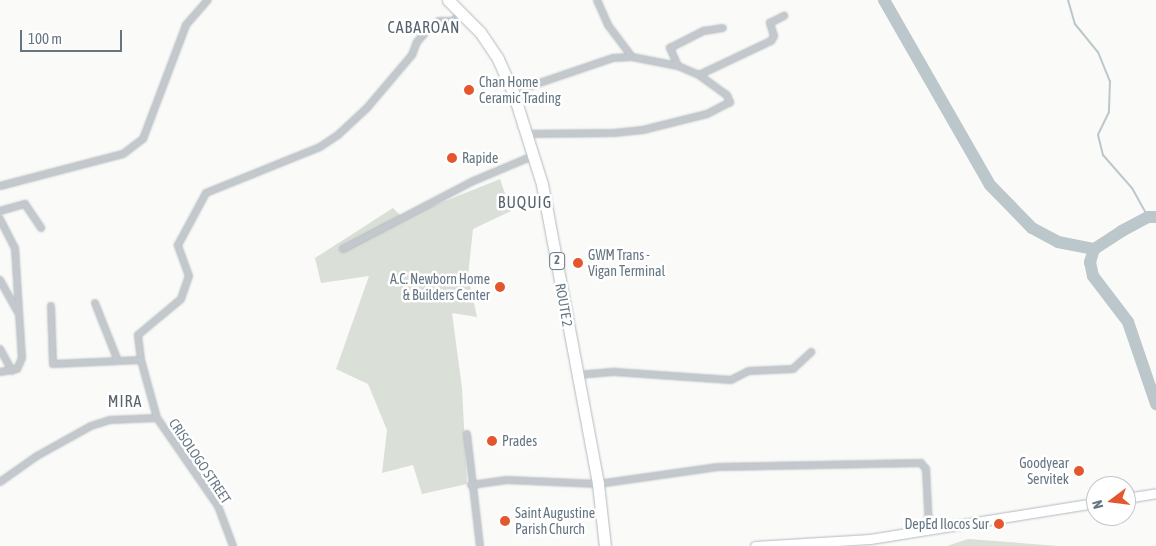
<!DOCTYPE html>
<html>
<head>
<meta charset="utf-8">
<style>
  body { margin:0 }
  #map { position:relative; width:1156px; height:546px; overflow:hidden; background:#fafaf8; font-family:"Asap Condensed",sans-serif }
  div>[style] { position:absolute }
  [style*='--x'] { left:calc(var(--x)*1px); top:calc(var(--y)*1px); width:calc(var(--w)*1px); rotate:calc(var(--a)*1deg) }
  .green>* { inset:0; background:#dadfd7 }
  .stream>* { height:2px; margin:-1px; padding:0 1px; transform-origin:1px; border-radius:1px; background:#bbc7cb }
  .river>* { height:12px; margin:-6px; padding:0 6px; transform-origin:6px; border-radius:6px; background:#bbc7cb }
  .roads { filter:drop-shadow(0 0 1px #b3babf) drop-shadow(0 0 1px #b3babf) }
  .street>* { height:6px; margin:-3px; padding:0 3px; transform-origin:3px; border-radius:3px; background:#c3c8cc }
  .secondary>* { height:9px; margin:-4.5px; padding:0 4.5px; transform-origin:4.5px; border-radius:4.5px; background:#fff }
  .highway>* { height:11px; margin:-5.5px; padding:0 5.5px; transform-origin:5.5px; border-radius:5.5px; background:#fff }
  .dots>* { width:14px; height:14px; translate:-50% -50%; box-sizing:border-box; border:2px solid #fff; border-radius:50% }
  span { translate:-50% -50%; white-space:nowrap; text-align:center; line-height:1.15; -webkit-text-stroke:5px #fff; paint-order:stroke }
  .shield-label span { padding:1px 4px; background:#fff; border:1px solid; border-radius:4px; -webkit-text-stroke-width:0 }
  .shield-label { font-size:12px; color:#657683; font-weight:700 }
  .poi-label { font-size:14px; color:#657683 }
  .left { translate:0 -50%; text-align:left }
  .right { translate:-100% -50%; text-align:right }
  .street-label { font-size:14px; color:#657683 }
  .quarter-label { font-size:16px; color:#57646e; letter-spacing:1px }
  .north { position:absolute; left:1086px; top:476px; width:50px; height:50px; box-sizing:border-box; background:#fff; border:1px solid #c1c8cd; border-radius:50%; rotate:255deg; font-size:14px; font-weight:700; line-height:20px; text-align:center; color:#657683 }
  .north::after { content:''; display:block; margin:auto; width:18px; height:22px; background:#e4572e; clip-path:polygon(50% 0,100% 100%,50% 72%,0 100%) }
  .scale { position:absolute; left:20px; top:30px; width:102px; height:22px; box-sizing:border-box; border:2px solid #657683; border-top:0; padding-left:6px; font-size:15px; line-height:18px; white-space:nowrap; color:#657683; -webkit-text-stroke:4px #fff; paint-order:stroke }
</style>
</head>
<body>
<div id="map">
  <div class="green">
    <div style="clip-path:polygon(500px 179px,511px 211px,473px 229px,468px 276px,477px 317px,452px 313px,462px 388px,467px 484px,422px 494px,413px 465px,382px 473px,387px 430px,368px 384px,336px 369px,369px 276px,321px 283px,315px 258px,393px 208px,403px 218px)"></div>
    <div style="clip-path:polygon(968px 539px,1059px 546px,947px 546px)"></div>
  </div>
  <div class="stream">
    <div style="--x:1068;--y:0;--w:25;--a:74"></div>
    <div style="--x:1075;--y:24;--w:36;--a:51"></div>
    <div style="--x:1098;--y:52;--w:31;--a:68"></div>
    <div style="--x:1110;--y:81;--w:31;--a:92"></div>
    <div style="--x:1109;--y:112;--w:25;--a:116"></div>
    <div style="--x:1098;--y:135;--w:21;--a:76"></div>
    <div style="--x:1103;--y:155;--w:44;--a:48.7"></div>
    <div style="--x:1132;--y:188;--w:33;--a:61"></div>
  </div>
  <div class="river">
    <div style="--x:884;--y:0;--w:213;--a:60.2"></div>
    <div style="--x:990;--y:185;--w:60;--a:45.7"></div>
    <div style="--x:1032;--y:228;--w:30;--a:28"></div>
    <div style="--x:1058;--y:242;--w:37;--a:11"></div>
    <div style="--x:1156;--y:217;--w:8;--a:180"></div>
    <div style="--x:1148;--y:217;--w:30;--a:152"></div>
    <div style="--x:1122;--y:231;--w:33;--a:147"></div>
    <div style="--x:1094;--y:249;--w:14;--a:107"></div>
    <div style="--x:1090;--y:262;--w:14;--a:78"></div>
    <div style="--x:1093;--y:276;--w:58;--a:52.7"></div>
    <div style="--x:1128;--y:322;--w:87;--a:71.1"></div>
  </div>
  <div class="roads">
    <div class="street">
      <div style="--x:597;--y:0;--w:27;--a:66"></div>
      <div style="--x:608;--y:25;--w:40;--a:53"></div>
      <div style="--x:678;--y:66;--w:20;--a:-114"></div>
      <div style="--x:670;--y:48;--w:38;--a:-27"></div>
      <div style="--x:704;--y:31;--w:19;--a:-9"></div>
      <div style="--x:699;--y:75;--w:80;--a:-25.3"></div>
      <div style="--x:771;--y:41;--w:6;--a:-59"></div>
      <div style="--x:774;--y:36;--w:14;--a:-107"></div>
      <div style="--x:770;--y:23;--w:16;--a:-27"></div>
      <div style="--x:513;--y:92;--w:106;--a:-18.8"></div>
      <div style="--x:613;--y:58;--w:19;--a:-3"></div>
      <div style="--x:632;--y:57;--w:47;--a:11.1"></div>
      <div style="--x:678;--y:66;--w:23;--a:23"></div>
      <div style="--x:699;--y:75;--w:34;--a:36"></div>
      <div style="--x:727;--y:95;--w:8;--a:67"></div>
      <div style="--x:730;--y:102;--w:26;--a:152"></div>
      <div style="--x:707;--y:114;--w:66;--a:166"></div>
      <div style="--x:643;--y:130;--w:29;--a:174"></div>
      <div style="--x:614;--y:133;--w:88;--a:179.3"></div>
      <div style="--x:0;--y:186;--w:127;--a:-14.6"></div>
      <div style="--x:123;--y:154;--w:25;--a:-37"></div>
      <div style="--x:143;--y:139;--w:122;--a:-69.3"></div>
      <div style="--x:186;--y:25;--w:33;--a:-49"></div>
      <div style="--x:0;--y:211;--w:26;--a:-16"></div>
      <div style="--x:25;--y:204;--w:29;--a:56"></div>
      <div style="--x:0;--y:219;--w:33;--a:63"></div>
      <div style="--x:15;--y:248;--w:110;--a:86.4"></div>
      <div style="--x:22;--y:358;--w:12;--a:114"></div>
      <div style="--x:17;--y:369;--w:17;--a:170"></div>
      <div style="--x:343;--y:249;--w:144;--a:-27.6"></div>
      <div style="--x:471;--y:182;--w:67;--a:-22.8"></div>
      <div style="--x:0;--y:280;--w:37;--a:61"></div>
      <div style="--x:95;--y:303;--w:62;--a:68.4"></div>
      <div style="--x:51;--y:306;--w:58;--a:88"></div>
      <div style="--x:53;--y:364;--w:88;--a:-2.6"></div>
      <div style="--x:0;--y:349;--w:25;--a:61"></div>
      <div style="--x:577;--y:375;--w:38;--a:-5"></div>
      <div style="--x:615;--y:372;--w:116;--a:3.9"></div>
      <div style="--x:731;--y:380;--w:20;--a:-27"></div>
      <div style="--x:749;--y:371;--w:44;--a:-2.6"></div>
      <div style="--x:793;--y:369;--w:25;--a:-43"></div>
      <div style="--x:467;--y:434;--w:113;--a:83.4"></div>
      <div style="--x:0;--y:482;--w:45;--a:-35.1"></div>
      <div style="--x:37;--y:456;--w:62;--a:-29.1"></div>
      <div style="--x:91;--y:426;--w:20;--a:-18"></div>
      <div style="--x:110;--y:420;--w:47;--a:-2.4"></div>
      <div style="--x:471;--y:485;--w:36;--a:-8"></div>
      <div style="--x:507;--y:480;--w:91;--a:2.5"></div>
      <div style="--x:598;--y:484;--w:121;--a:-8.1"></div>
      <div style="--x:718;--y:467;--w:203;--a:-1.1"></div>
      <div style="--x:921;--y:463;--w:8;--a:50"></div>
      <div style="--x:926;--y:469;--w:59;--a:87.1"></div>
      <div style="--x:233;--y:546;--w:43;--a:-110.6"></div>
      <div style="--x:218;--y:506;--w:107;--a:-124.7"></div>
      <div style="--x:157;--y:418;--w:60;--a:-105.4"></div>
      <div style="--x:141;--y:360;--w:25;--a:-97"></div>
      <div style="--x:138;--y:335;--w:56;--a:-39.9"></div>
      <div style="--x:181;--y:299;--w:24;--a:-71"></div>
      <div style="--x:189;--y:276;--w:33;--a:-110"></div>
      <div style="--x:178;--y:245;--w:59;--a:-61.7"></div>
      <div style="--x:206;--y:193;--w:123;--a:-22"></div>
      <div style="--x:320;--y:147;--w:22;--a:-34"></div>
      <div style="--x:338;--y:135;--w:40;--a:-43"></div>
      <div style="--x:367;--y:108;--w:70;--a:-49.7"></div>
      <div style="--x:412;--y:55;--w:14;--a:-69"></div>
      <div style="--x:417;--y:42;--w:18;--a:-49"></div>
      <div style="--x:429;--y:28;--w:12;--a:-35"></div>
      <div style="--x:439;--y:21;--w:14;--a:0"></div>
      <div style="--x:453;--y:21;--w:11;--a:-45"></div>
    </div>
    <div class="secondary">
      <div style="--x:1126;--y:498;--w:30;--a:-9"></div>
      <div style="--x:755;--y:546;--w:115;--a:-3.5"></div>
      <div style="--x:870;--y:539;--w:229;--a:-9.1"></div>
    </div>
    <div class="highway">
      <div style="--x:448;--y:0;--w:45;--a:45"></div>
      <div style="--x:480;--y:32;--w:32;--a:56"></div>
      <div style="--x:498;--y:59;--w:36;--a:66"></div>
      <div style="--x:513;--y:92;--w:96;--a:72.5"></div>
      <div style="--x:542;--y:184;--w:305;--a:79.4"></div>
      <div style="--x:598;--y:484;--w:62;--a:83.6"></div>
    </div>
  </div>
  <div class="dots">
    <div style="left:469px;top:90px;background:#e4572e"></div>
    <div style="left:452px;top:158px;background:#e4572e"></div>
    <div style="left:578px;top:263px;background:#e4572e"></div>
    <div style="left:500px;top:287px;background:#e4572e"></div>
    <div style="left:492px;top:441px;background:#e4572e"></div>
    <div style="left:1079px;top:471px;background:#e4572e"></div>
    <div style="left:505px;top:521px;background:#e4572e"></div>
    <div style="left:999px;top:524px;background:#e4572e"></div>
  </div>
  <div class="shield-label">
    <span style="left:557px;top:261px">2</span>
  </div>
  <div class="poi-label">
    <span class="left" style="left:479px;top:90px">Chan Home<br>Ceramic Trading</span>
    <span class="left" style="left:462px;top:158px">Rapide</span>
    <span class="left" style="left:588px;top:263px">GWM Trans -<br>Vigan Terminal</span>
    <span class="right" style="left:490px;top:287px">A.C. Newborn Home<br>&amp; Builders Center</span>
    <span class="left" style="left:502px;top:441px">Prades</span>
    <span class="right" style="left:1069px;top:471px">Goodyear<br>Servitek</span>
    <span class="left" style="left:515px;top:521px">Saint Augustine<br>Parish Church</span>
    <span class="right" style="left:989px;top:524px">DepEd Ilocos Sur</span>
  </div>
  <div class="street-label">
    <span style="left:564px;top:305px;rotate:80deg">ROUTE 2</span>
    <span style="left:200px;top:461px;rotate:56deg">CRISOLOGO STREET</span>
  </div>
  <div class="quarter-label">
    <span style="left:424px;top:27px">CABAROAN</span>
    <span style="left:525px;top:202px">BUQUIG</span>
    <span style="left:125px;top:401px">MIRA</span>
  </div>
  <div class="north">N</div>
  <div class="scale">100 m</div>
</div>
</body>
</html>
